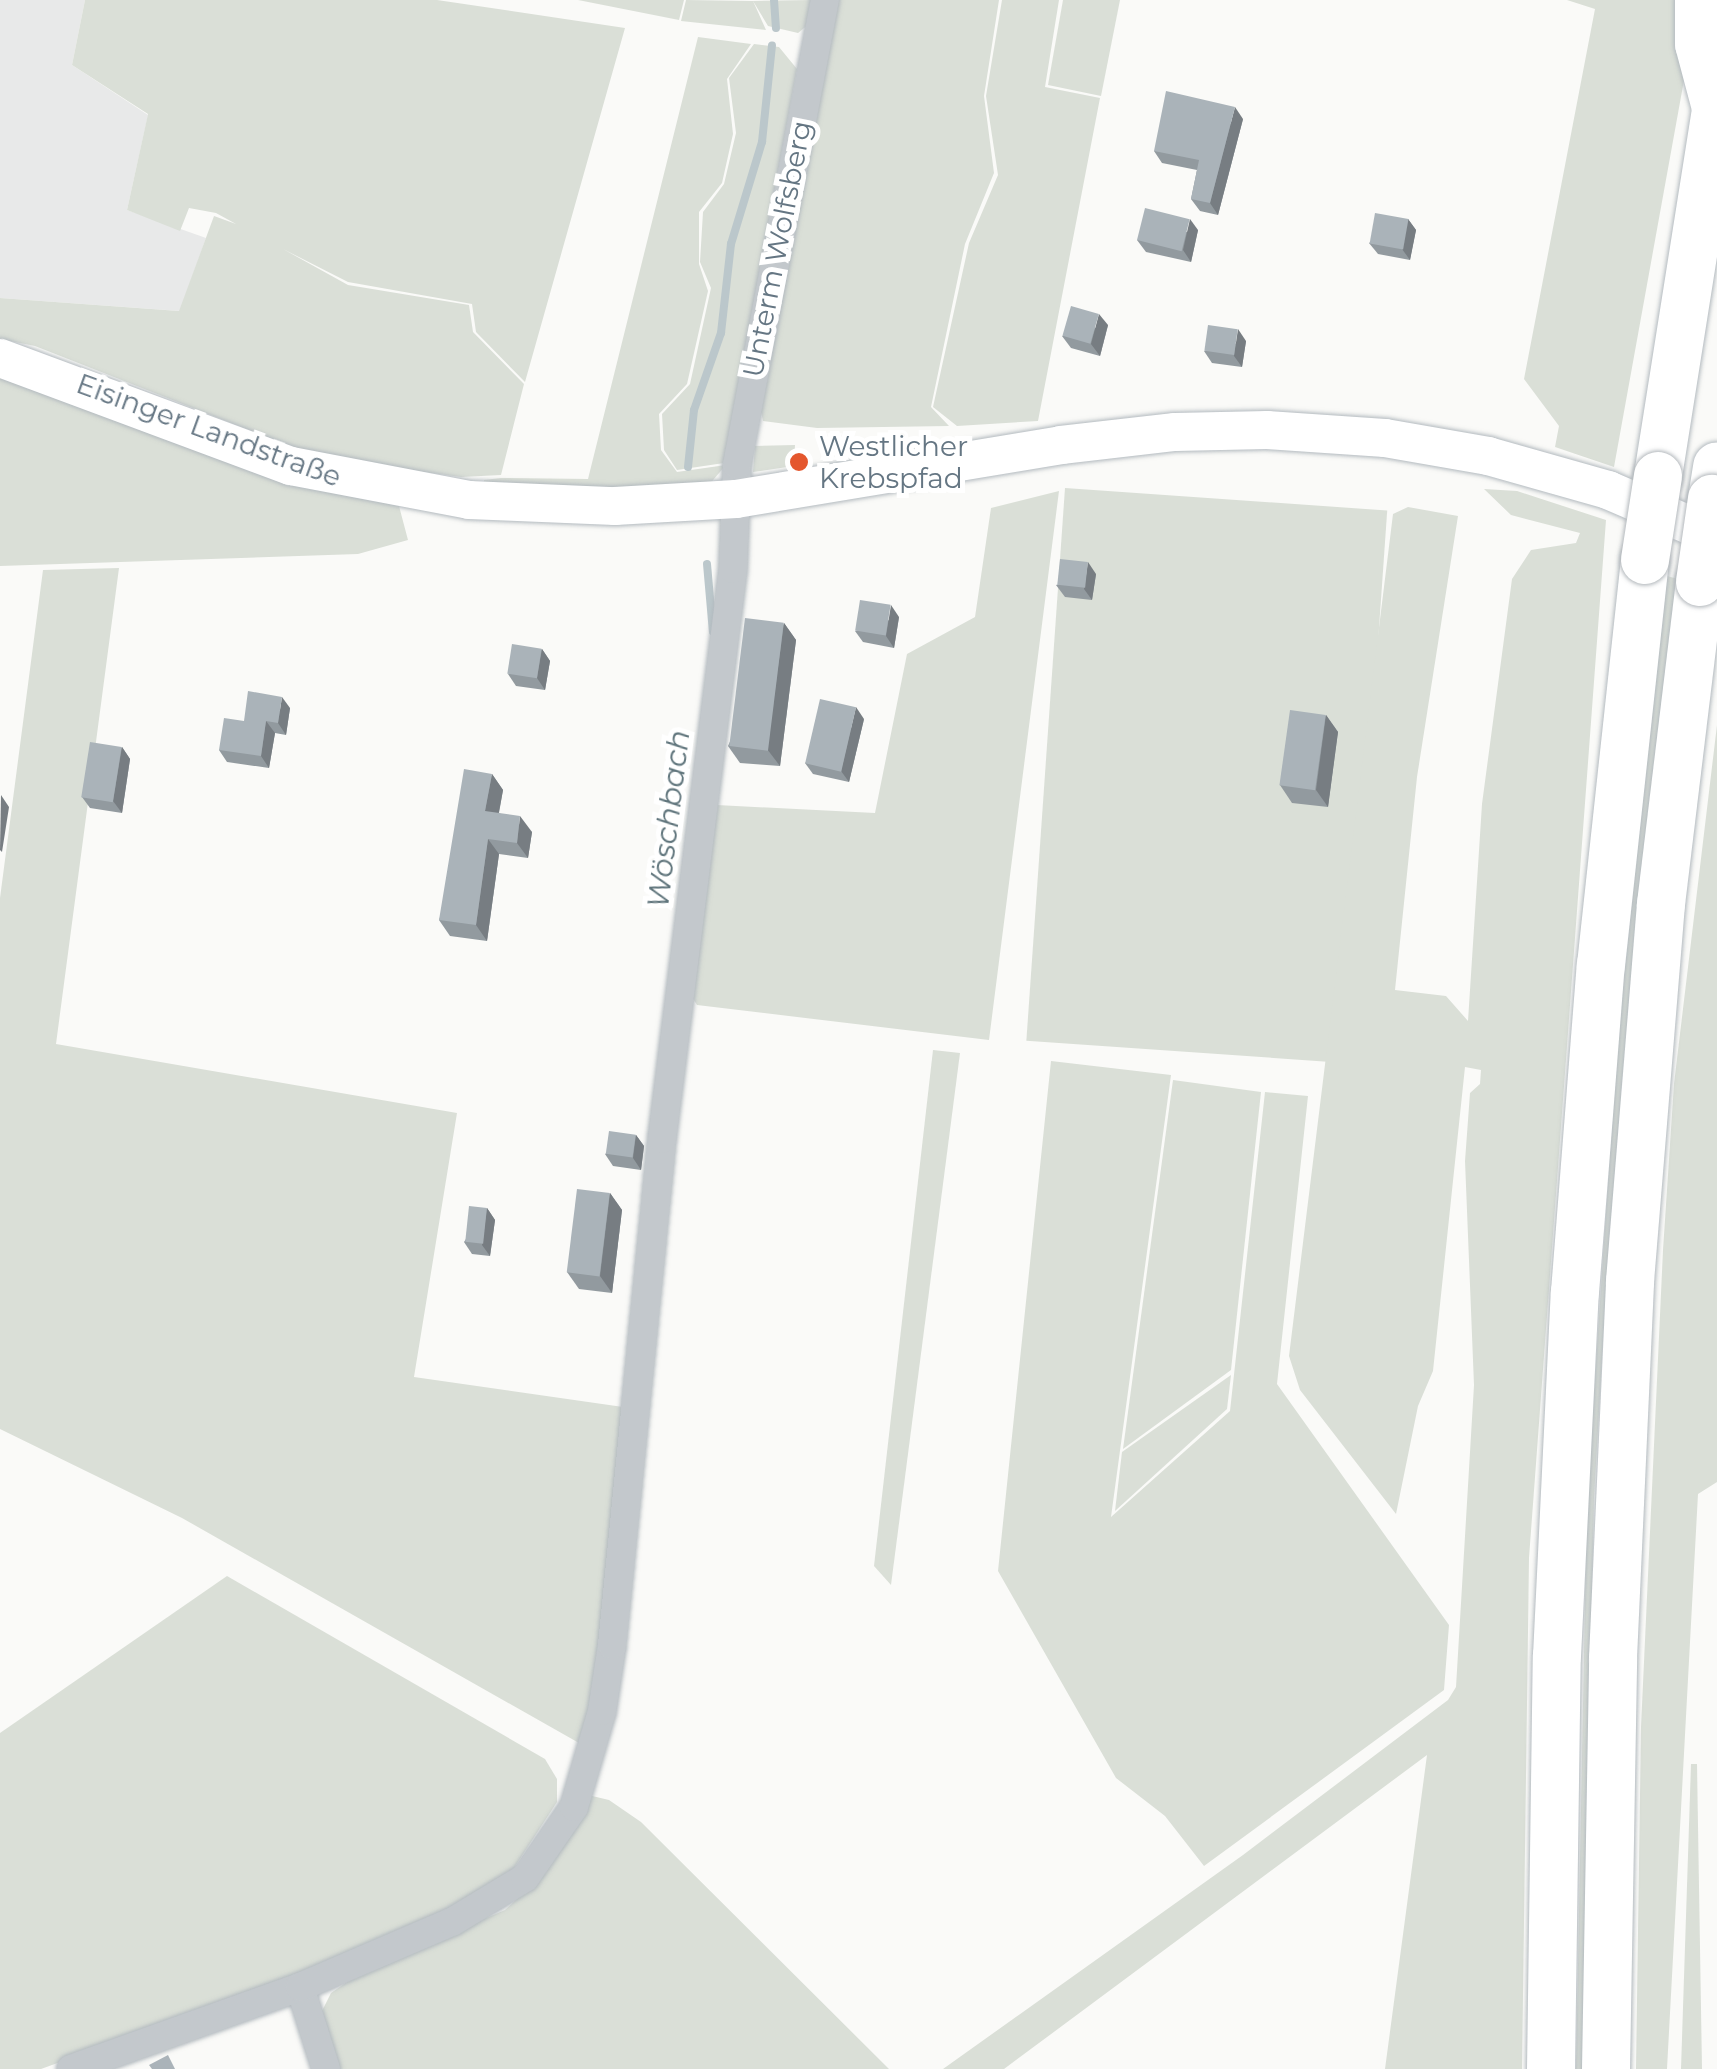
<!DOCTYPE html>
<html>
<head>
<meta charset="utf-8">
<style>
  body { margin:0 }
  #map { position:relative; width:1717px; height:2069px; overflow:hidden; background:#fafaf8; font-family:Montserrat,sans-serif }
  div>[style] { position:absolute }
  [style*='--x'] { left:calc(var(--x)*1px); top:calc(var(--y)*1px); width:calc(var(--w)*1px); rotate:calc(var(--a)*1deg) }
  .built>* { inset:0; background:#e8e9e9 }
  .green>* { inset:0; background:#dadfd7; transform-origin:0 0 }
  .stream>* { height:8px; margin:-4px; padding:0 4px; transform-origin:4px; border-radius:4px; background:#bbc7cb }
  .roads { filter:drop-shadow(0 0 2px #b3babf) drop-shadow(0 0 2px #b3babf) }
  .minor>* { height:28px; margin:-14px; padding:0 14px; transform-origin:14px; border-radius:14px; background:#c3c8cc }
  .secondary>* { height:38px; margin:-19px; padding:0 19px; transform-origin:19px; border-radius:19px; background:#fff }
  .motorway>* { height:48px; margin:-24px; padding:0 24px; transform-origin:24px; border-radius:24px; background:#fff }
  .bridges { filter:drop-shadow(0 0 2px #b4b9bd) drop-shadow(0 0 2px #b4b9bd) }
  .motorway-bridge>* { height:48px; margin:-24px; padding:0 24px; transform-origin:24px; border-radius:24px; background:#fff }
  .wall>* { inset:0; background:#929a9f }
  .shaded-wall>* { inset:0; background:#777d82 }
  .building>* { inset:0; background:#aab3b9; transform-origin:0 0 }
  .dots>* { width:28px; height:28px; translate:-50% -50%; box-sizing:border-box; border:5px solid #fff; border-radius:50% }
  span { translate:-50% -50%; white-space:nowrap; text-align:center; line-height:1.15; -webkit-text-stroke:10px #fff; paint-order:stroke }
  .street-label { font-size:28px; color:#657683 }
  .poi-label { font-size:28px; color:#657683 }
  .left { translate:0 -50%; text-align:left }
  .water-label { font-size:30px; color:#60757c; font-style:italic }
</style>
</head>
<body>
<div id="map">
  <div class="built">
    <div style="clip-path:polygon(0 0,85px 0,72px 65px,148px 115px,127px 210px,206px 238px,180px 311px,0 298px)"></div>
  </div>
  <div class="green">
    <div style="clip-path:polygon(85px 0,437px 0,625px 28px,525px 382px,476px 332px,472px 304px,348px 282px,283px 249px,348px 285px,469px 305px,473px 332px,524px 384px,501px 475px,461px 477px,320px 458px,35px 346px,0 339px,0 298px,179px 311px,214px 216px,236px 224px,216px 213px,189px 208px,180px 231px,127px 210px,148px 114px,72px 65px)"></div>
    <div style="clip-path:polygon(578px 0,684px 0,679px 20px)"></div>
    <div style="clip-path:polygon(686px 0,752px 1px,813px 0,809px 24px,798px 33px,768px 26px,753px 1px,766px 30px,681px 21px)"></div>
    <div style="clip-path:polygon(837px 0,999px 0,984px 96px,994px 173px,965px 244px,931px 407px,949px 426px,817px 428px,763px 421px,759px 402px)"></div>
    <div style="clip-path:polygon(1002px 0,1059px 0,1045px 87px,1100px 98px,1038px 421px,957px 426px,933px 407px,969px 243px,998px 175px,986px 96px)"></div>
    <div style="clip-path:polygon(1063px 0,1120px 0,1101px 96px,1048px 85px)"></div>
    <div style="clip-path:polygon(1567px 0,1690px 0,1692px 36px,1614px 467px,1555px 447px,1559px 426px,1524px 379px,1595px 9px)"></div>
    <div style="clip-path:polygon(698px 37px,751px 44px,727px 79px,733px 134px,722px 183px,699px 212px,699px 264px,708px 291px,687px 384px,659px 414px,661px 450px,677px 472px,726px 465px,707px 487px,483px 492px,484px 480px,501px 478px,588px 479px)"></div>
    <div style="clip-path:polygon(754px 44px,779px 47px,797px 69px,724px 463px,677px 470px,664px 450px,662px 414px,690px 384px,711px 288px,700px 262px,703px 212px,724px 184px,736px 133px,729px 78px)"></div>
    <div style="clip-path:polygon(0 370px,340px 493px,399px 506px,408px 540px,358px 554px,0 566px)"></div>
    <div style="clip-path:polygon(795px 445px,794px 466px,753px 472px,755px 446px)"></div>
    <div style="left:1065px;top:488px;width:323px;height:554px;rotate:4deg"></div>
    <div style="clip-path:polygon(1484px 489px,1517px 491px,1606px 520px,1529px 1558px,1522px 2069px,1385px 2069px,1427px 1755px,1004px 2069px,943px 2069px,1243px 1855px,1448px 1700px,1456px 1687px,1474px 1385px,1465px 1161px,1470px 1093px,1480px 1084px,1481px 1070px,1465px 1067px,1433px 1371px,1418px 1406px,1396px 1514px,1300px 1390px,1289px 1356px,1393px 514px,1408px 507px,1458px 516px,1417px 777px,1395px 990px,1446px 996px,1468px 1021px,1482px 804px,1512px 579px,1531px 550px,1576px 543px,1580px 533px,1511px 515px)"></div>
    <div style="clip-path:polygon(1059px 491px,989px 1040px,697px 1005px,692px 997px,717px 805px,875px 813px,907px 654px,975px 617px,991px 508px)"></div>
    <div style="clip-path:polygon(119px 568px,56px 1044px,457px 1113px,414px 1377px,630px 1408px,594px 1707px,579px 1743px,182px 1518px,0 1429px,0 898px,43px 570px)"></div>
    <div style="clip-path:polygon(1667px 576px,1678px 579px,1626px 1034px,1607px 1273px,1594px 1497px,1583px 2069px,1576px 2069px,1587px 1497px,1618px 1033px)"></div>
    <div style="clip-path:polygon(1717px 725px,1717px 1482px,1698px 1494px,1667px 2069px,1636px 2069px,1641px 1727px,1663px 1250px,1674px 1084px)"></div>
    <div style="clip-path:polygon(933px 1050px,960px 1053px,891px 1585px,874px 1566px)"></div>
    <div style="clip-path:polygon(1051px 1061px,1171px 1075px,1111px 1517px,1230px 1411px,1265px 1092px,1308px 1096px,1277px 1384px,1449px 1625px,1444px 1690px,1204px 1866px,1165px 1816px,1116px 1778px,998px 1571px)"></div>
    <div style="clip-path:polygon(1173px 1080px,1261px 1092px,1231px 1370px,1123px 1449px)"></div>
    <div style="clip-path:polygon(1231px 1375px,1227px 1409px,1115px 1511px,1122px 1452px)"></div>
    <div style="clip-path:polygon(227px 1576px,545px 1759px,557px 1779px,557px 1802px,503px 1885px,380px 1946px,41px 2069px,0 2069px,0 1733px)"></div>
    <div style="clip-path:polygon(1691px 1764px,1697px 1764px,1702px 2069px,1681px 2069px)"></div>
    <div style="clip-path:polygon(588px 1795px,609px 1800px,641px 1822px,889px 2069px,336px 2069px,322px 2011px,331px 1993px,366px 1969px,505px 1910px,532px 1885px)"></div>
  </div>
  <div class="stream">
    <div style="--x:774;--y:0;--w:28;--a:86"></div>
    <div style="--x:688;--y:467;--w:57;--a:-84"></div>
    <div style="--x:694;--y:410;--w:82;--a:-70.7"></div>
    <div style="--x:721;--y:333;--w:90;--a:-83.6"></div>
    <div style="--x:731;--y:244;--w:107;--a:-73.1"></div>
    <div style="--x:762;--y:142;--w:97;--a:-84.1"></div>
    <div style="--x:707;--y:564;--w:68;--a:85"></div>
  </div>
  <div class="roads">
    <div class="minor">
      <div style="--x:300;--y:1987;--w:86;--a:72.4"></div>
      <div style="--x:71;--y:2069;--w:243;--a:-19.7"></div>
      <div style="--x:300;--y:1987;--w:165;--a:-23.2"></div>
      <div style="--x:452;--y:1922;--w:85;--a:-31.1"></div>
      <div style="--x:525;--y:1878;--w:86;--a:-55.4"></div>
      <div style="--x:574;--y:1807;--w:100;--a:-73.7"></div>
      <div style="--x:602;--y:1711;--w:67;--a:-81.4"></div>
      <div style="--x:612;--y:1645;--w:508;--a:-84.36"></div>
      <div style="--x:662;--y:1139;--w:574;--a:-82.9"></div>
      <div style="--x:733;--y:569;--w:104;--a:-87.8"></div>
      <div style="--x:737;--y:465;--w:473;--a:-79.3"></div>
    </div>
    <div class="secondary">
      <div style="--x:0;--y:358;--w:310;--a:20.4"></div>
      <div style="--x:291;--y:466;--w:181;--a:10.8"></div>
      <div style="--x:469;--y:500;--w:146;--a:2.4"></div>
      <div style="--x:615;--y:506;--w:121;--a:-3.3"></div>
      <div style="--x:736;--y:499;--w:329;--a:-9.4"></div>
      <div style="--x:1061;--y:445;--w:115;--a:-6.5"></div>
      <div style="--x:1175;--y:432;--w:92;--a:-1.2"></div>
      <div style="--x:1267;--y:430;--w:118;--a:3.9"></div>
      <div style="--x:1385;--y:438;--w:105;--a:9.9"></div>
      <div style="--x:1488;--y:456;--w:125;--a:15.8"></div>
      <div style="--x:1608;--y:490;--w:119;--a:23.3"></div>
    </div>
    <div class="motorway">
      <div style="--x:1699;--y:0;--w:44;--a:90"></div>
      <div style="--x:1699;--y:44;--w:66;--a:75.1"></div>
      <div style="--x:1658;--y:476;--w:379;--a:-81"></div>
      <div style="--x:1712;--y:499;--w:33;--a:-81"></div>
      <div style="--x:1551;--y:2069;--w:413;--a:-89.2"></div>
      <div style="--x:1557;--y:1656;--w:364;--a:-87.2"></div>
      <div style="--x:1575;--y:1292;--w:328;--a:-85.5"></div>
      <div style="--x:1601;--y:965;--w:407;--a:-83.8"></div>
      <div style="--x:1606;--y:2069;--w:411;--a:-89"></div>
      <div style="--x:1613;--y:1658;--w:377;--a:-87.4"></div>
      <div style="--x:1630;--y:1281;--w:378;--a:-85.3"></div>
      <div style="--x:1661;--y:904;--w:324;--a:-83.1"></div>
    </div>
  </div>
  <div class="bridges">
    <div class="motorway-bridge">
      <div style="--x:1645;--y:560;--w:85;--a:-81.2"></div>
      <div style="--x:1700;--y:582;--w:84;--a:-81.8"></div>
    </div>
  </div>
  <div class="wall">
    <div style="clip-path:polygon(1243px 119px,1218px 215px,1200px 211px,1191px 199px,1197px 170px,1162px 163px,1154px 151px)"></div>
    <div style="clip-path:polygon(1408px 219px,1416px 230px,1410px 260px,1378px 254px,1369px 243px)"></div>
    <div style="clip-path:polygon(1198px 230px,1191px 262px,1146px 252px,1137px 240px)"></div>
    <div style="clip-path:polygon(1108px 325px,1100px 356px,1071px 348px,1062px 336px)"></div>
    <div style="clip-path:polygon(1246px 341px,1242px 367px,1212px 363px,1204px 351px)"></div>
    <div style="clip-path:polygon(1096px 574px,1092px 600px,1065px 597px,1056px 585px)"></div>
    <div style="clip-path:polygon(899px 617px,894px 648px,863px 642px,855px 631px)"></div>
    <div style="clip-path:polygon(784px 623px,796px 640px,780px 766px,740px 763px,728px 746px)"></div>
    <div style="clip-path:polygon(542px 649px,550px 661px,545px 690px,516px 686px,508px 674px)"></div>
    <div style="clip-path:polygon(290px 708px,286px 735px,275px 733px,269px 768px,227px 762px,219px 750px,244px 721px)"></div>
    <div style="clip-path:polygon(1326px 715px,1338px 732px,1328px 807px,1292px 803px,1280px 785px)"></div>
    <div style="clip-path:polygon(864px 719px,849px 782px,813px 774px,805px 763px)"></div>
    <div style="clip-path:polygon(122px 747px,130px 759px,122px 813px,90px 808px,82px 797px)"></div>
    <div style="clip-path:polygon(492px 774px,503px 790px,499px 813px,532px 832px,528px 858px,499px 854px,487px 941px,450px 936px,439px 920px)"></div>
    <div style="clip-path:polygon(636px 1135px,644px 1146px,641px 1170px,613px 1166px,605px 1154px)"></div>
    <div style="clip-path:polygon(610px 1193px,622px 1210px,612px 1293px,579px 1289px,567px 1272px)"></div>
    <div style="clip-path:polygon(487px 1208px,495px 1220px,490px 1256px,472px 1254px,464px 1242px)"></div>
  </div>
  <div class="shaded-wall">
    <div style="clip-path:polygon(1235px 107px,1243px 119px,1218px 215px,1210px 203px)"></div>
    <div style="clip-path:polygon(1190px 219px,1198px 230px,1191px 262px,1183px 250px)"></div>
    <div style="clip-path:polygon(1408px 219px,1416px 230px,1410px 260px,1402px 249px)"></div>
    <div style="clip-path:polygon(1099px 314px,1108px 325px,1100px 356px,1091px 344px)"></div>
    <div style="clip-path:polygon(1238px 329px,1246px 341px,1242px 367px,1234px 356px)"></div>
    <div style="clip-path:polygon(1088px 562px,1096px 574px,1092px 600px,1084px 589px)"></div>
    <div style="clip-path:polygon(891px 605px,899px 617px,894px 648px,886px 636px)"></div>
    <div style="clip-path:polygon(784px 623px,796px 640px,780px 766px,767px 749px)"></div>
    <div style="clip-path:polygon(542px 649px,550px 661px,545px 690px,537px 678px)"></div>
    <div style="clip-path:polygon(282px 697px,290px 708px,286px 735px,278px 723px)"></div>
    <div style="clip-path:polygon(856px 707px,864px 719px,849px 782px,841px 771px)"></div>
    <div style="clip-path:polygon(1326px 715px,1338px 732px,1328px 807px,1316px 790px)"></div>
    <div style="clip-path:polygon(266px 721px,275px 733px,269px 768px,261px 756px)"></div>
    <div style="clip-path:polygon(122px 747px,130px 759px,122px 813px,113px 801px)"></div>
    <div style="clip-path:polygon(492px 774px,503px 790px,496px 827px,485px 811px)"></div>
    <div style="clip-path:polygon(1px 795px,9px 807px,2px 852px,0 850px)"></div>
    <div style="clip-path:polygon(520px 816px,532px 832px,528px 858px,517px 843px)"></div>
    <div style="clip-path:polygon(488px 839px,499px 854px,487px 941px,476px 925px)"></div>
    <div style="clip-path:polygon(636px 1135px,644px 1146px,641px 1170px,633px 1158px)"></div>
    <div style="clip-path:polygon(610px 1193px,622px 1210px,612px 1293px,600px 1276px)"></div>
    <div style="clip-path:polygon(487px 1208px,495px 1220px,490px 1256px,482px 1245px)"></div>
  </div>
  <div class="building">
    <div style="clip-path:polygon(1166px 91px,1235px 107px,1210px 203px,1191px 199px,1199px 160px,1154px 151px)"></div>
    <div style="left:1145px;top:208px;width:46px;height:33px;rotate:14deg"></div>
    <div style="left:1375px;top:213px;width:34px;height:31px;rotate:10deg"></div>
    <div style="left:1071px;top:306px;width:29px;height:31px;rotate:16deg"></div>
    <div style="left:1208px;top:325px;width:30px;height:26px;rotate:8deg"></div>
    <div style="left:1060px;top:559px;width:28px;height:26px;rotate:6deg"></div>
    <div style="left:860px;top:600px;width:31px;height:31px;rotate:9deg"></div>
    <div style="left:745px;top:618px;width:39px;height:129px;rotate:7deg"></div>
    <div style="left:512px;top:644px;width:30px;height:30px;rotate:9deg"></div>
    <div style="clip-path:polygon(248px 691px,282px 697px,278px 723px,266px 721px,261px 756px,219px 750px,224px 718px,244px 721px)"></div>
    <div style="left:820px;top:699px;width:37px;height:66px;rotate:13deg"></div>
    <div style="left:1290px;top:710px;width:36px;height:76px;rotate:8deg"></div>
    <div style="left:90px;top:742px;width:32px;height:56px;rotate:9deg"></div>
    <div style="clip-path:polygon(464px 769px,492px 774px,485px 811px,520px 816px,517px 843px,488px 839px,476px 925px,439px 920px)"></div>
    <div style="left:609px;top:1131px;width:27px;height:23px;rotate:8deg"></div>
    <div style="left:577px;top:1189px;width:33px;height:84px;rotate:7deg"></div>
    <div style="left:469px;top:1206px;width:18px;height:36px;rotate:6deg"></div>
    <div style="clip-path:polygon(168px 2055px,175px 2069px,152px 2069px,149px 2065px)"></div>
  </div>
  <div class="dots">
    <div style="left:799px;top:462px;background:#e4572e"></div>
  </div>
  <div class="street-label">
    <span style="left:777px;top:249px;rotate:-79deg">Unterm Wolfsberg</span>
    <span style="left:209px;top:430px;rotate:20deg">Eisinger Landstraße</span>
  </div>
  <div class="poi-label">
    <span class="left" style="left:819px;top:462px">Westlicher<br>Krebspfad</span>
  </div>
  <div class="water-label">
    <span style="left:669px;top:819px;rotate:-83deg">Wöschbach</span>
  </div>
</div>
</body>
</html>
